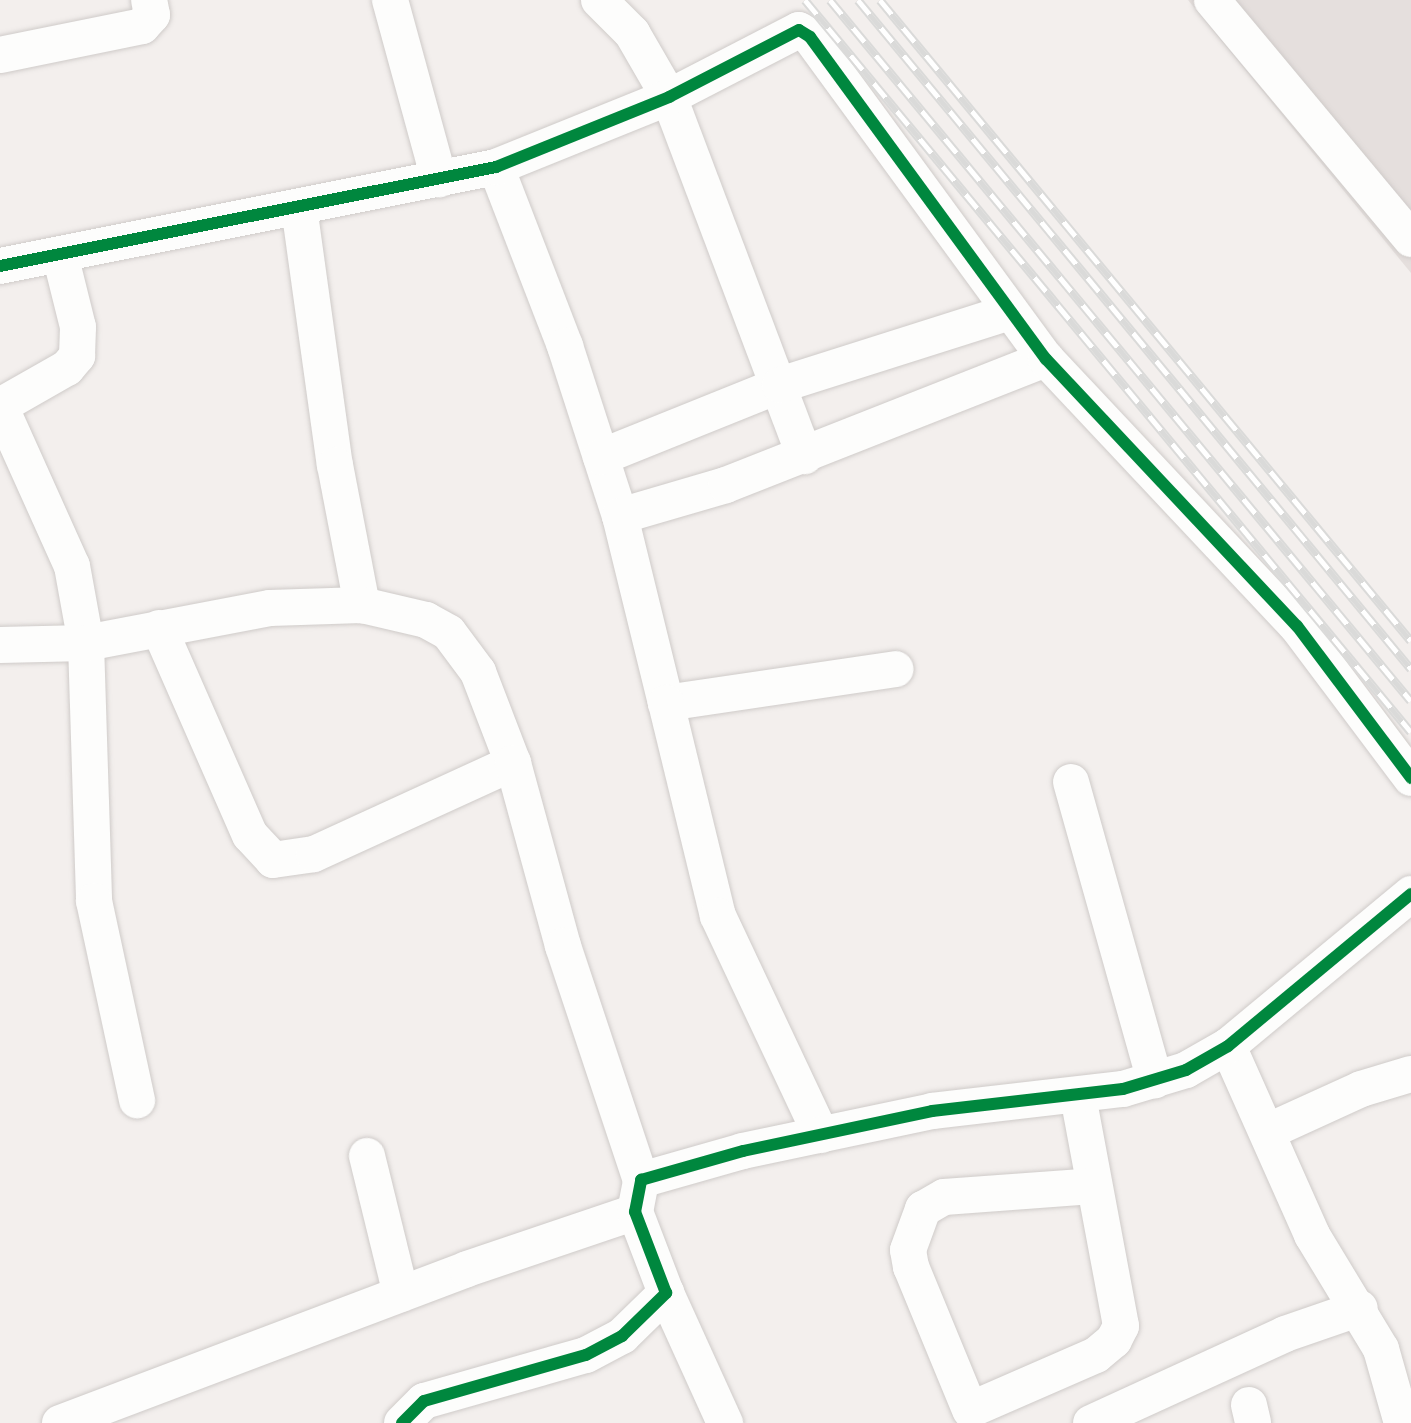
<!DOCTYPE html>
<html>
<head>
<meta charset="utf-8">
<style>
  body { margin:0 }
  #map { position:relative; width:1411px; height:1423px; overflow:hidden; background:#f3efed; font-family:"Space Grotesk",sans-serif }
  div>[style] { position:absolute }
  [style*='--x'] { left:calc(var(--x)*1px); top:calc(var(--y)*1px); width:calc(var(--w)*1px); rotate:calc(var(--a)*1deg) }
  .industrial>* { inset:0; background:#e5dfdd }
  .roads { filter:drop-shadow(0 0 2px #cfcbc9) drop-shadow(0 0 2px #cfcbc9) }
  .minor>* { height:36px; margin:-18px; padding:0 18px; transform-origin:18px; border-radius:18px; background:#fdfdfc }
  .rail>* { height:9px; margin-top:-4.5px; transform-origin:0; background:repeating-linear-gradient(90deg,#fff 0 18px,#dadad9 0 36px); box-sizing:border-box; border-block:2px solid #dadad9 }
  .cycleway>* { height:12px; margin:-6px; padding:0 6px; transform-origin:6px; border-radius:6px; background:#00873e }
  span { translate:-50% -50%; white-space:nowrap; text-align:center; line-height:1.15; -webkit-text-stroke:7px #fff; paint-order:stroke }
</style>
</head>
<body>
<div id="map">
  <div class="industrial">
    <div style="clip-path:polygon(1188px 0,1411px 0,1411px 273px)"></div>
  </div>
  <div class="roads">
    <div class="minor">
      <div style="--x:390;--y:0;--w:186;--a:74.7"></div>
      <div style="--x:599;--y:0;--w:47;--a:45"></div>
      <div style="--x:632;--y:33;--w:74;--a:60"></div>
      <div style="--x:669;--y:97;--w:384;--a:69.3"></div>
      <div style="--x:1212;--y:0;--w:311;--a:50.2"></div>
      <div style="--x:0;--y:55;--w:145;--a:-11.5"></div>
      <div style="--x:142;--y:26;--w:15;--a:-48"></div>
      <div style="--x:152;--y:15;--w:15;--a:-101"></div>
      <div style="--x:496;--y:167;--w:192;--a:68.9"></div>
      <div style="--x:565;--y:346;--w:179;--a:72.1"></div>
      <div style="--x:620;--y:516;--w:110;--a:-16.3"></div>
      <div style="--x:726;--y:485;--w:344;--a:-21.5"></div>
      <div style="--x:299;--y:207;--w:260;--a:82.1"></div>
      <div style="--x:335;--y:465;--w:143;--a:79.1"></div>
      <div style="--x:0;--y:266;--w:506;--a:-11.29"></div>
      <div style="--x:496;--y:167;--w:187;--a:-22"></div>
      <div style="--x:669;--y:97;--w:146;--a:-27.3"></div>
      <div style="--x:799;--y:30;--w:13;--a:32"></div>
      <div style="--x:810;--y:37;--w:399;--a:53.8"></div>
      <div style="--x:1046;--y:359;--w:366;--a:46.8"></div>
      <div style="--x:1297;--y:626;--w:190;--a:53.1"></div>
      <div style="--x:0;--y:406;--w:175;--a:65.8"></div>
      <div style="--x:72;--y:566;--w:78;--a:79.7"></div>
      <div style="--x:86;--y:643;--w:258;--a:88.2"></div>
      <div style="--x:94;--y:901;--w:204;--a:77.8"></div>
      <div style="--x:0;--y:406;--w:77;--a:-29.6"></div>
      <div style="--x:67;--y:368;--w:16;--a:-50"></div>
      <div style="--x:77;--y:356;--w:29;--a:-88"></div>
      <div style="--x:78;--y:327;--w:74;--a:-104"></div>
      <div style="--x:601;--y:457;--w:193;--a:-21.9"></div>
      <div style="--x:780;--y:385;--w:241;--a:-17.6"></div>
      <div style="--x:620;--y:516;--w:193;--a:76.2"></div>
      <div style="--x:666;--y:703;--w:232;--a:-8.4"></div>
      <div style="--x:159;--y:628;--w:226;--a:66.3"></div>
      <div style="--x:250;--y:835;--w:34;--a:47"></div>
      <div style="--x:273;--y:860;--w:41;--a:-8.3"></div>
      <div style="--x:314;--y:854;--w:219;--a:-24.6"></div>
      <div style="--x:0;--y:645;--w:86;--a:-1.3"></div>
      <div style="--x:86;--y:643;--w:187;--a:-10.8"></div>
      <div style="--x:270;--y:608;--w:92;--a:-1.9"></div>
      <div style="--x:362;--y:605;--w:66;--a:13.2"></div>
      <div style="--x:426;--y:620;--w:26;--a:29"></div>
      <div style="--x:449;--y:633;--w:49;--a:53.4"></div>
      <div style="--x:478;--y:672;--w:97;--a:69"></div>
      <div style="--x:513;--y:763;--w:190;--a:74.7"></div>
      <div style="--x:563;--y:946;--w:247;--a:71.6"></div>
      <div style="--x:666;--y:703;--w:219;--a:76.3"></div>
      <div style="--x:718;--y:916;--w:242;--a:64.8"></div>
      <div style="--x:1071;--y:782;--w:310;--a:74.3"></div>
      <div style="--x:1228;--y:1046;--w:207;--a:66"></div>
      <div style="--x:1312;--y:1235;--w:133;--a:58.8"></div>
      <div style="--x:1381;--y:1349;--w:77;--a:74.2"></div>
      <div style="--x:1078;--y:1096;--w:234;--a:79.4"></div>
      <div style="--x:1121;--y:1326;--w:16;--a:117"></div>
      <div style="--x:1114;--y:1340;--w:23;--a:140"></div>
      <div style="--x:1096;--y:1355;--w:137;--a:156.4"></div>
      <div style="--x:970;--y:1410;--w:155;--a:-112.4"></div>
      <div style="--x:911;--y:1267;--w:17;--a:-100"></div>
      <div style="--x:908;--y:1250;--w:44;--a:-69.9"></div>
      <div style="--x:923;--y:1209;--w:24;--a:-30"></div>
      <div style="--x:944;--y:1197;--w:149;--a:-4.2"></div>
      <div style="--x:1269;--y:1131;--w:101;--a:-24.5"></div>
      <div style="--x:1361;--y:1089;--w:52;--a:-16.7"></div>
      <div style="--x:367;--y:1156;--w:142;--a:76.2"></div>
      <div style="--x:666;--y:1293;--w:143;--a:65.6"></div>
      <div style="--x:1249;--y:1405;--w:18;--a:77"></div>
      <div style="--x:60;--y:1423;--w:435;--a:-20.7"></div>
      <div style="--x:467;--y:1269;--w:177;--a:-18.7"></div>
      <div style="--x:402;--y:1423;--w:31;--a:-45"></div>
      <div style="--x:424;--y:1401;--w:168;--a:-15.9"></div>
      <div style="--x:586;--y:1355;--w:41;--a:-27.8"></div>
      <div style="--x:622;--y:1336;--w:62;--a:-44.3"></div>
      <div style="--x:666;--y:1293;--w:87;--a:-110.9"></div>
      <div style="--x:635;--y:1212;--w:33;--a:-79"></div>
      <div style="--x:641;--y:1180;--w:106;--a:-15.9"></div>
      <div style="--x:743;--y:1151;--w:193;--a:-11.9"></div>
      <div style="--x:932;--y:1111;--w:192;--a:-6.6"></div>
      <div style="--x:1123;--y:1089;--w:66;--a:-16.8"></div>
      <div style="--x:1186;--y:1070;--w:48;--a:-29.7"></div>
      <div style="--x:1228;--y:1046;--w:238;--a:-39.7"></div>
      <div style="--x:1091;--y:1423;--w:213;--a:-24.6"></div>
      <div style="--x:1285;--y:1334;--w:79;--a:-19.1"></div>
    </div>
  </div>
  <div class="rail">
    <div style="--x:805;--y:0;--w:950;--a:50.38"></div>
    <div style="--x:830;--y:0;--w:910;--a:50.35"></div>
    <div style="--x:858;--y:0;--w:868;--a:50.42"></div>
    <div style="--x:880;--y:0;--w:832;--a:50.36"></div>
  </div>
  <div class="cycleway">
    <div style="--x:0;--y:266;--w:506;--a:-11.29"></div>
    <div style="--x:496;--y:167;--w:187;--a:-22"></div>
    <div style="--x:669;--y:97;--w:146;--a:-27.3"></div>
    <div style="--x:799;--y:30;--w:13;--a:32"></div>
    <div style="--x:810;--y:37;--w:399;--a:53.8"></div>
    <div style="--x:1046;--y:359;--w:366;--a:46.8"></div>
    <div style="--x:1297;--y:626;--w:190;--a:53.1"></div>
    <div style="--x:402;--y:1423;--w:31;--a:-45"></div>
    <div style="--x:424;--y:1401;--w:168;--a:-15.9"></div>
    <div style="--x:586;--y:1355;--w:41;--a:-27.8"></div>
    <div style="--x:622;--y:1336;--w:62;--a:-44.3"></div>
    <div style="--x:666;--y:1293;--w:87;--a:-110.9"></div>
    <div style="--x:635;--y:1212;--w:33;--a:-79"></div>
    <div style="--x:641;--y:1180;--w:106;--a:-15.9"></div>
    <div style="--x:743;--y:1151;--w:193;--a:-11.9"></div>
    <div style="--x:932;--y:1111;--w:192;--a:-6.6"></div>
    <div style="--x:1123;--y:1089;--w:66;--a:-16.8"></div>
    <div style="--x:1186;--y:1070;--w:48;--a:-29.7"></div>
    <div style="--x:1228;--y:1046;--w:238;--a:-39.7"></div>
  </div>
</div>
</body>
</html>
